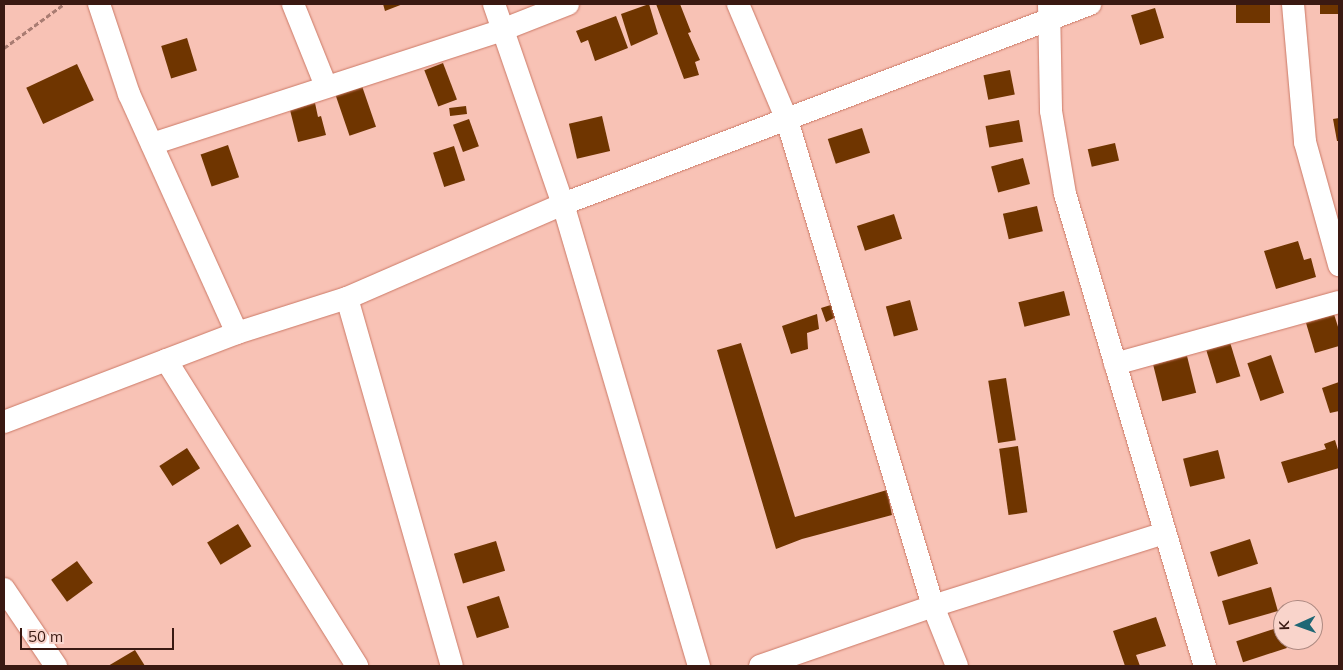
<!DOCTYPE html>
<html>
<head>
<meta charset="utf-8">
<style>
  body { margin:0 }
  #map { position:relative; width:1343px; height:670px; overflow:hidden; background:#f8c2b5; font-family:Mulish,sans-serif }
  div>[style] { position:absolute }
  [style*='--x'] { left:calc(var(--x)*1px); top:calc(var(--y)*1px); width:calc(var(--w)*1px); rotate:calc(var(--a)*1deg) }
  .building>* { inset:0; background:#6f3500; transform-origin:0 0 }
  .path>* { height:3px; margin-top:-1.5px; transform-origin:0; background:repeating-linear-gradient(90deg,#a97c72 0 5px,transparent 0 7.5px) }
  .roads { filter:drop-shadow(0 0 1px #cb7966) drop-shadow(0 0 1px #cb7966) }
  .street>* { height:22px; margin:-11px; padding:0 11px; transform-origin:11px; border-radius:11px; background:#fff }
  span { translate:-50% -50%; white-space:nowrap; text-align:center; line-height:1.15; -webkit-text-stroke:5px #f9d4cb; paint-order:stroke }
  .frame { position:absolute; inset:0; border:5px solid #3a1912; pointer-events:none }
  .north { position:absolute; left:1273px; top:600px; width:50px; height:50px; box-sizing:border-box; background:#f9d4cb; border:1px solid #ad8981; border-radius:50%; rotate:268deg; font-size:14px; font-weight:700; line-height:20px; text-align:center; color:#3a1912 }
  .north::after { content:''; display:block; margin:auto; width:18px; height:22px; background:#1f6775; clip-path:polygon(50% 0,100% 100%,50% 72%,0 100%) }
  .scale { position:absolute; left:20px; top:628px; width:154px; height:22px; box-sizing:border-box; border:2px solid #3a1912; border-top:0; padding-left:6px; font-size:15px; line-height:18px; white-space:nowrap; color:#3a1912; -webkit-text-stroke:4px #f9d4cb; paint-order:stroke }
</style>
</head>
<body>
<div id="map">
  <div class="building">
    <div style="clip-path:polygon(383px 4px,403px 4px,385px 11px)"></div>
    <div style="clip-path:polygon(649px 4px,658px 34px,631px 46px,621px 14px)"></div>
    <div style="clip-path:polygon(656px 4px,680px 4px,691px 32px,688px 33px,700px 60px,695px 62px,699px 75px,684px 79px)"></div>
    <div style="left:1236px;top:4px;width:34px;height:19px"></div>
    <div style="left:1320px;top:4px;width:19px;height:10px"></div>
    <div style="left:1155px;top:8px;width:31px;height:25px;rotate:73deg"></div>
    <div style="clip-path:polygon(616px 16px,628px 48px,595px 61px,588px 40px,581px 43px,576px 31px)"></div>
    <div style="left:187px;top:38px;width:34px;height:27px;rotate:73deg"></div>
    <div style="left:443px;top:63px;width:39px;height:20px;rotate:69deg"></div>
    <div style="left:77px;top:64px;width:40px;height:56px;rotate:65deg"></div>
    <div style="left:1010px;top:70px;width:25px;height:27px;rotate:79deg"></div>
    <div style="left:362px;top:86px;width:43px;height:28px;rotate:71deg"></div>
    <div style="clip-path:polygon(315px 103px,318px 117px,321px 116px,326px 135px,298px 142px,290px 110px)"></div>
    <div style="left:466px;top:106px;width:8px;height:17px;rotate:83deg"></div>
    <div style="left:602px;top:116px;width:36px;height:34px;rotate:77deg"></div>
    <div style="clip-path:polygon(1339px 118px,1339px 141px,1337px 141px,1333px 119px)"></div>
    <div style="left:469px;top:119px;width:29px;height:17px;rotate:70deg"></div>
    <div style="left:1019px;top:120px;width:22px;height:34px;rotate:80deg"></div>
    <div style="left:862px;top:128px;width:26px;height:36px;rotate:72deg"></div>
    <div style="left:1115px;top:143px;width:18px;height:28px;rotate:77deg"></div>
    <div style="left:228px;top:145px;width:34px;height:29px;rotate:71deg"></div>
    <div style="left:454px;top:146px;width:36px;height:22px;rotate:72deg"></div>
    <div style="left:1023px;top:158px;width:27px;height:33px;rotate:75deg"></div>
    <div style="left:1037px;top:206px;width:26px;height:35px;rotate:77deg"></div>
    <div style="left:894px;top:214px;width:26px;height:39px;rotate:72deg"></div>
    <div style="clip-path:polygon(1298px 241px,1304px 260px,1311px 258px,1316px 277px,1276px 289px,1264px 251px)"></div>
    <div style="left:1064px;top:291px;width:25px;height:47px;rotate:76deg"></div>
    <div style="left:910px;top:300px;width:31px;height:25px;rotate:75deg"></div>
    <div style="clip-path:polygon(834px 304px,836px 317px,826px 322px,821px 308px)"></div>
    <div style="clip-path:polygon(817px 314px,819px 329px,807px 333px,808px 349px,791px 354px,782px 326px)"></div>
    <div style="clip-path:polygon(1334px 314px,1339px 330px,1339px 346px,1315px 353px,1306px 323px)"></div>
    <div style="left:1229px;top:339px;width:39px;height:25px;rotate:73deg"></div>
    <div style="clip-path:polygon(741px 343px,795px 517px,887px 490px,892px 515px,802px 539px,776px 549px,717px 350px)"></div>
    <div style="left:1271px;top:355px;width:40px;height:25px;rotate:71deg"></div>
    <div style="left:1187px;top:356px;width:38px;height:35px;rotate:76deg"></div>
    <div style="left:1006px;top:378px;width:63px;height:18px;rotate:81deg"></div>
    <div style="clip-path:polygon(1339px 382px,1339px 411px,1330px 413px,1322px 388px)"></div>
    <div style="clip-path:polygon(1335px 440px,1339px 453px,1339px 468px,1288px 483px,1281px 462px,1326px 449px,1324px 444px)"></div>
    <div style="left:1018px;top:446px;width:67px;height:19px;rotate:82deg"></div>
    <div style="left:187px;top:448px;width:24px;height:33px;rotate:57deg"></div>
    <div style="left:1218px;top:450px;width:29px;height:36px;rotate:76deg"></div>
    <div style="left:238px;top:524px;width:26px;height:36px;rotate:59deg"></div>
    <div style="left:1250px;top:539px;width:26px;height:42px;rotate:72deg"></div>
    <div style="left:496px;top:541px;width:31px;height:44px;rotate:73deg"></div>
    <div style="left:77px;top:561px;width:27px;height:32px;rotate:54deg"></div>
    <div style="left:1271px;top:587px;width:25px;height:51px;rotate:74deg"></div>
    <div style="left:499px;top:596px;width:33px;height:34px;rotate:72deg"></div>
    <div style="clip-path:polygon(1156px 617px,1166px 646px,1136px 655px,1140px 666px,1125px 666px,1113px 631px)"></div>
    <div style="left:1280px;top:627px;width:22px;height:46px;rotate:72deg"></div>
    <div style="clip-path:polygon(135px 650px,145px 666px,108px 666px)"></div>
  </div>
  <div class="path">
    <div style="--x:4;--y:48;--w:74;--a:-36.3"></div>
  </div>
  <div class="roads">
    <div class="street">
      <div style="--x:99;--y:4;--w:95;--a:71.6"></div>
      <div style="--x:129;--y:94;--w:262;--a:65.7"></div>
      <div style="--x:293;--y:4;--w:88;--a:68.1"></div>
      <div style="--x:494;--y:4;--w:212;--a:71"></div>
      <div style="--x:563;--y:204;--w:482;--a:73.6"></div>
      <div style="--x:738;--y:4;--w:126;--a:67.1"></div>
      <div style="--x:787;--y:120;--w:507;--a:73.28"></div>
      <div style="--x:933;--y:606;--w:65;--a:68.2"></div>
      <div style="--x:1049;--y:4;--w:107;--a:88.9"></div>
      <div style="--x:1051;--y:111;--w:84;--a:80.4"></div>
      <div style="--x:1065;--y:194;--w:492;--a:73.5"></div>
      <div style="--x:1293;--y:4;--w:139;--a:85"></div>
      <div style="--x:1305;--y:142;--w:128;--a:74.5"></div>
      <div style="--x:152;--y:144;--w:368;--a:-18"></div>
      <div style="--x:502;--y:30;--w:71;--a:-21.5"></div>
      <div style="--x:347;--y:298;--w:383;--a:74.1"></div>
      <div style="--x:166;--y:360;--w:361;--a:58"></div>
      <div style="--x:1115;--y:364;--w:232;--a:-15.5"></div>
      <div style="--x:4;--y:422;--w:249;--a:-20.9"></div>
      <div style="--x:237;--y:333;--w:115;--a:-17.7"></div>
      <div style="--x:347;--y:298;--w:236;--a:-23.5"></div>
      <div style="--x:563;--y:204;--w:564;--a:-20.78"></div>
      <div style="--x:4;--y:589;--w:93;--a:56"></div>
      <div style="--x:760;--y:666;--w:183;--a:-19.1"></div>
      <div style="--x:933;--y:606;--w:243;--a:-17.5"></div>
    </div>
  </div>
  <div class="frame"></div>
  <div class="north">K</div>
  <div class="scale">50 m</div>
</div>
</body>
</html>
